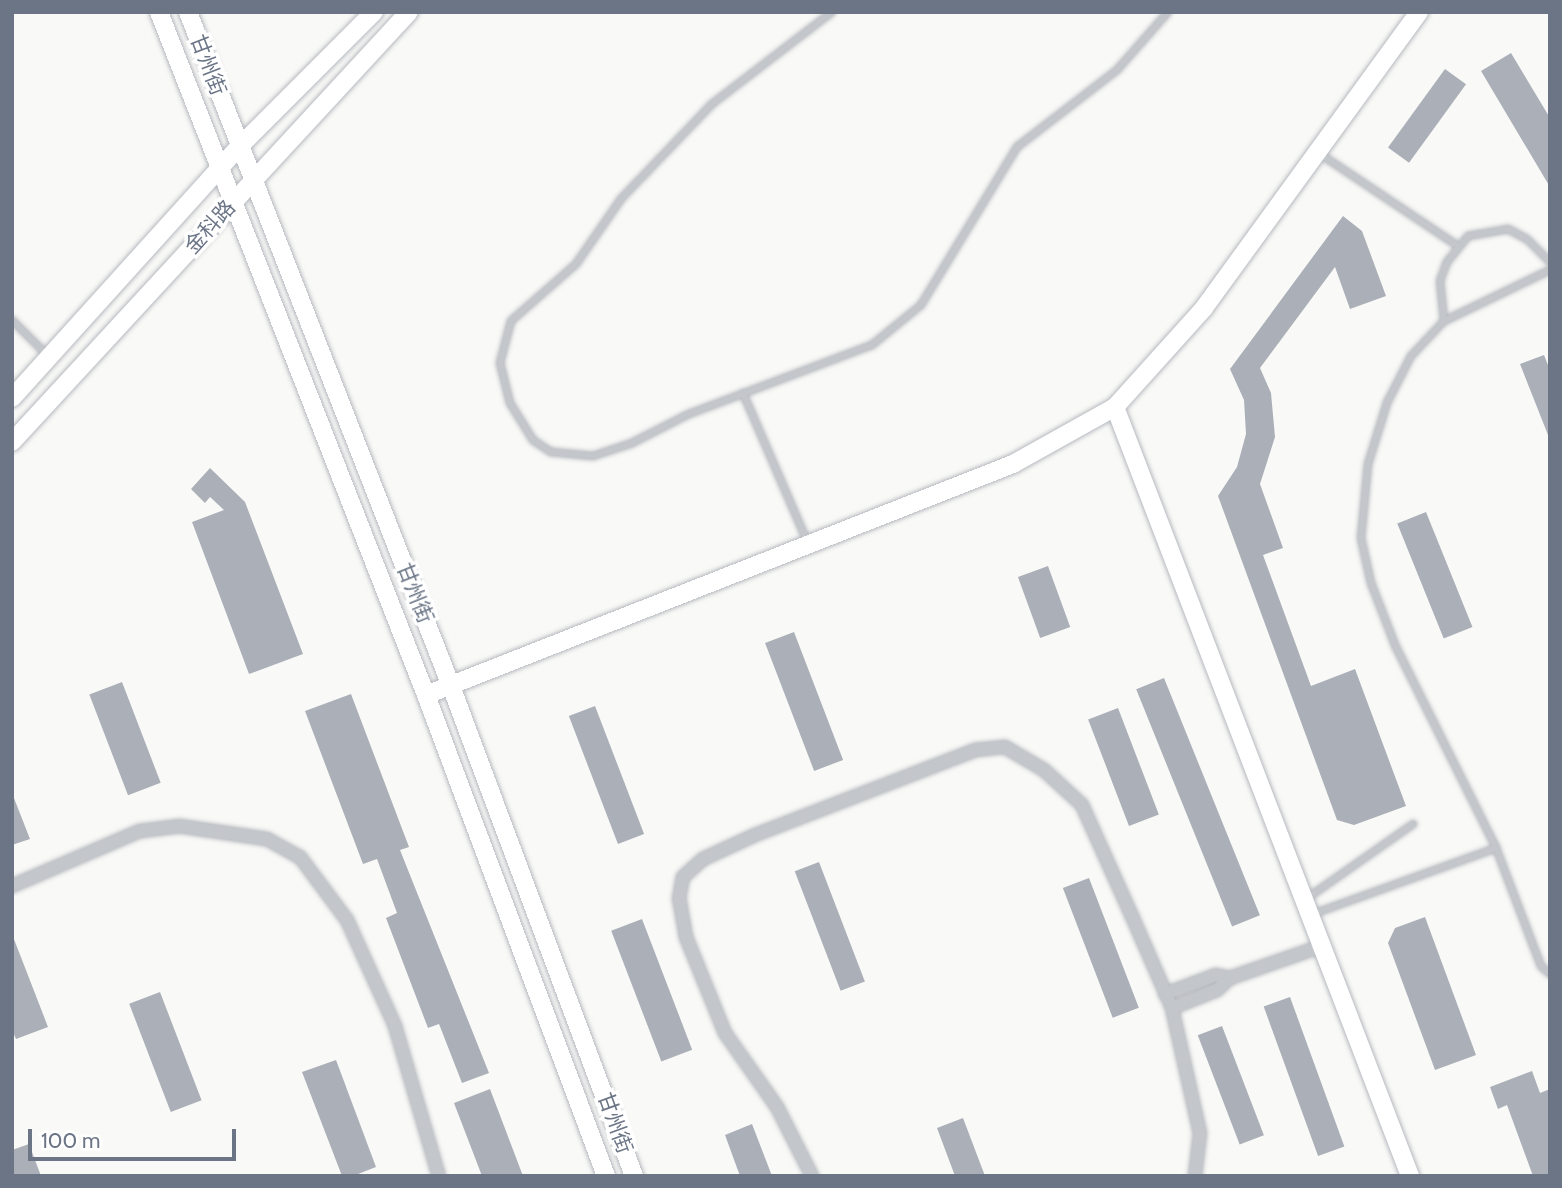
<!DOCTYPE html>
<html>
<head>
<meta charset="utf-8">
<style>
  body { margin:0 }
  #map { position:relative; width:1562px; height:1188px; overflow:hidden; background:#f9f9f7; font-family:Cabin,"Noto Sans SC",sans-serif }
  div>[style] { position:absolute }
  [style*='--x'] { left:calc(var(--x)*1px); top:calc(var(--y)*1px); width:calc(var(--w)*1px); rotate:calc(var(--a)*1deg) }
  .building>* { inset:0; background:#abb0b8; transform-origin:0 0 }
  .roads { filter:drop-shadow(0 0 2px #b6b9bf) drop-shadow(0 0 2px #b6b9bf) }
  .lane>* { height:6px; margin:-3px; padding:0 3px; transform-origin:3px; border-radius:3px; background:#c3c6ca }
  .street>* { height:12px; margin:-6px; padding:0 6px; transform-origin:6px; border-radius:6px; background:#c3c6ca }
  .secondary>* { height:18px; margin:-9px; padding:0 9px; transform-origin:9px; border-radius:9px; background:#fff }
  span { translate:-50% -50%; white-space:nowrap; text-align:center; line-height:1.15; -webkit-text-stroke:7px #fff; paint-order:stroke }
  .street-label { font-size:21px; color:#6b7586 }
  .frame { position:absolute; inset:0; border:14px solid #6b7586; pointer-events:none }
  .scale { position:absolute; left:28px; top:1129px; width:208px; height:32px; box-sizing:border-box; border:4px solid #6b7586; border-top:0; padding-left:9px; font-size:21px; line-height:24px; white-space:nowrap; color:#6b7586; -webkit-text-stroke:5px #fff; paint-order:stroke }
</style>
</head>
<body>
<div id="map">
  <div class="building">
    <div style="clip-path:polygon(1511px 53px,1550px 118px,1550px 187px,1481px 71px)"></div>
    <div style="left:1445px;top:69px;width:26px;height:97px;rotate:36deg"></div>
    <div style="clip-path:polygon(1343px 216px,1362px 231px,1386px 296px,1350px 309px,1335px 267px,1260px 368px,1271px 393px,1275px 437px,1260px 484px,1283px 548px,1263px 555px,1311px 686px,1355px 669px,1406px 806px,1354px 825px,1337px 820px,1218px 496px,1237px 467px,1246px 434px,1244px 400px,1230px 369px)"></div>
    <div style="clip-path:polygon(1544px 355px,1550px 370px,1550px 440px,1520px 364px)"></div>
    <div style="clip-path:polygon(210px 468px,245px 502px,303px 654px,249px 674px,192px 522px,224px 510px,210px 497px,205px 503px,191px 489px)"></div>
    <div style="left:1426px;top:512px;width:124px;height:31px;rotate:68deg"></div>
    <div style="left:1048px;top:566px;width:65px;height:32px;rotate:70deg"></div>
    <div style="left:794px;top:632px;width:137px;height:31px;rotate:69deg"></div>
    <div style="left:1164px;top:678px;width:256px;height:30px;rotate:68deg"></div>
    <div style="left:122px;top:682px;width:108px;height:35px;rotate:69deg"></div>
    <div style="clip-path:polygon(351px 694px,409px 847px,400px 850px,489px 1073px,462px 1083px,439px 1024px,428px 1028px,386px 918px,397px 913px,377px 859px,363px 864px,305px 711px)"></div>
    <div style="left:595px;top:706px;width:137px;height:28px;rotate:69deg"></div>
    <div style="left:1118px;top:708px;width:114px;height:32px;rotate:69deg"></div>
    <div style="clip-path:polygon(12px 793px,30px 839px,12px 845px)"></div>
    <div style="left:819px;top:862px;width:128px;height:26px;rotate:69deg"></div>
    <div style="left:1089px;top:878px;width:139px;height:28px;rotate:69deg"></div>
    <div style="clip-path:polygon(1425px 917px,1476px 1055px,1435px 1070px,1388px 943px,1395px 928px)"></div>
    <div style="left:642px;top:919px;width:140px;height:33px;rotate:69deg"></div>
    <div style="clip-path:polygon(12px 934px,48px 1027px,16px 1039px,12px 1030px)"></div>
    <div style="left:160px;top:992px;width:116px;height:33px;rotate:69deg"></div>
    <div style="left:1290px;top:997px;width:159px;height:28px;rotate:70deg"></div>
    <div style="left:1222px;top:1026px;width:117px;height:26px;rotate:69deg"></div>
    <div style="clip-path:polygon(336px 1060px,376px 1167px,353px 1176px,342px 1176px,302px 1072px)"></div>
    <div style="clip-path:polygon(1532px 1071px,1540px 1093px,1550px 1089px,1550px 1176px,1533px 1176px,1507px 1105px,1498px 1109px,1490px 1087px)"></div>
    <div style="clip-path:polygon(490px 1089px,523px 1176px,482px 1176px,454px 1103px)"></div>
    <div style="clip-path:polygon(963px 1118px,985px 1176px,955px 1176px,937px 1128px)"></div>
    <div style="clip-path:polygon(752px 1124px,772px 1176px,740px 1176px,725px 1135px)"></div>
    <div style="clip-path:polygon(29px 1144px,41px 1176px,12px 1176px,12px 1150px)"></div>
  </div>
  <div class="roads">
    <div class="lane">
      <div style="--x:832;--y:12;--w:153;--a:142.5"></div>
      <div style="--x:711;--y:105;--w:130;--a:133.8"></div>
      <div style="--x:621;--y:199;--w:79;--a:124.7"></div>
      <div style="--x:576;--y:264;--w:86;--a:138.8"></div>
      <div style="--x:511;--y:321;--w:43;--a:104.7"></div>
      <div style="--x:500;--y:363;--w:41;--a:76"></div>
      <div style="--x:510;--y:403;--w:44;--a:58.1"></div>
      <div style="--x:533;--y:440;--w:22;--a:34"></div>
      <div style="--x:551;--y:452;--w:42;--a:5.4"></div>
      <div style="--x:593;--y:456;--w:41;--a:-18.4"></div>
      <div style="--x:632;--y:443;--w:64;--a:-27"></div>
      <div style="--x:689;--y:414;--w:196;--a:-20.7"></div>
      <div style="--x:872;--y:345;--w:63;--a:-39.2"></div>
      <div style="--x:921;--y:305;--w:185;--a:-58.7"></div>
      <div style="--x:1017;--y:147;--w:126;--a:-37.6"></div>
      <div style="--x:1117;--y:70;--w:77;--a:-48.7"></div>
      <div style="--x:1320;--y:154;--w:166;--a:33.7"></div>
      <div style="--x:1550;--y:270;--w:118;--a:154.3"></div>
      <div style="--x:1444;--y:321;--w:48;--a:133.3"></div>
      <div style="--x:1411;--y:356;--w:53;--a:117.1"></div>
      <div style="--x:1387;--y:403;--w:64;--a:107.3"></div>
      <div style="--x:1368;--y:464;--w:74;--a:95.4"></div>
      <div style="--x:1361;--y:538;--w:46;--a:77.5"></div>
      <div style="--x:1371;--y:583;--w:66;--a:68.8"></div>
      <div style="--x:1395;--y:645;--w:227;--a:63.5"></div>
      <div style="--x:1496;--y:848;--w:126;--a:69.1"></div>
      <div style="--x:1541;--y:966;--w:12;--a:42"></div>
      <div style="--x:12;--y:320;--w:51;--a:45"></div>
      <div style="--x:1444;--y:321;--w:40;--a:-95.7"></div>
      <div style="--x:1440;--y:281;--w:20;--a:-70"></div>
      <div style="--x:1447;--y:262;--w:33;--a:-51"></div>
      <div style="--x:1468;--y:236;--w:41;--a:-9.9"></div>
      <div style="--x:1508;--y:229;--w:21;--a:28"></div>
      <div style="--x:1527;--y:239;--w:33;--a:45"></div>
      <div style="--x:743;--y:393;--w:163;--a:66.6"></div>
      <div style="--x:1306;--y:899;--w:131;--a:-35"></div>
      <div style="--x:1313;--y:914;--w:195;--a:-19.8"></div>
    </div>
    <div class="street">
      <div style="--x:12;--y:886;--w:139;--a:-23.3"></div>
      <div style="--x:140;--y:831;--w:39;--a:-7"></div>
      <div style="--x:179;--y:826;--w:89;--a:8.4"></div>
      <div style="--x:267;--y:839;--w:38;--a:29"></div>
      <div style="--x:300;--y:857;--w:79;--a:53.3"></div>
      <div style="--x:347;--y:920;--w:116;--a:65.6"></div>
      <div style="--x:395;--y:1026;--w:156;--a:73.7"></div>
      <div style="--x:1165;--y:994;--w:54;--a:-20.4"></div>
      <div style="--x:1216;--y:975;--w:14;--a:12"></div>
      <div style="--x:1172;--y:1008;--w:48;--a:-21.8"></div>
      <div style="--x:1217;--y:990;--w:18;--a:-43"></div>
      <div style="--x:1230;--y:978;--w:97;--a:-19.2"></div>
      <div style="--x:812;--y:1176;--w:77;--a:-116.9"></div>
      <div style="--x:777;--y:1107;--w:90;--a:-125.1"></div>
      <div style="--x:725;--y:1033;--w:104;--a:-112.1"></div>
      <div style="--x:686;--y:937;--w:39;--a:-100"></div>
      <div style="--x:679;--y:899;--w:22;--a:-80"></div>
      <div style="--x:683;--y:877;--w:27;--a:-42"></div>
      <div style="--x:703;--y:859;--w:57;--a:-24.8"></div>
      <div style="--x:755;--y:835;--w:236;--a:-21.1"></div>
      <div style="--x:975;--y:750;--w:30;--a:-6"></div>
      <div style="--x:1005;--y:747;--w:45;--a:30.5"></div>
      <div style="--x:1044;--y:770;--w:52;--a:42.6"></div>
      <div style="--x:1082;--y:805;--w:120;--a:65.8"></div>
      <div style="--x:1131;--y:914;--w:103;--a:66.4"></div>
      <div style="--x:1172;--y:1008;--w:128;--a:77.4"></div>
      <div style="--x:1200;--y:1133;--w:43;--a:96.6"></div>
    </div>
    <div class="secondary">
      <div style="--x:159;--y:12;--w:733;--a:68.65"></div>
      <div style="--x:426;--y:695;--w:514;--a:69.48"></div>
      <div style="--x:188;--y:12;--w:723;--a:68.68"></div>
      <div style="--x:451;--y:686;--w:523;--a:69.52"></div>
      <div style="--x:12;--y:398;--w:338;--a:-47.9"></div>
      <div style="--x:239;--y:147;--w:191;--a:-45"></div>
      <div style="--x:1115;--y:407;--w:824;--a:69.01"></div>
      <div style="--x:12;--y:442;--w:585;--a:-47.29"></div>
      <div style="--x:426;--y:695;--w:631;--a:-21.48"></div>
      <div style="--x:1013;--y:464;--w:117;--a:-29.2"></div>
      <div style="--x:1115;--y:407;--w:133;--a:-48"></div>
      <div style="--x:1204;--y:308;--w:366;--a:-54"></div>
    </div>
  </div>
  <div class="street-label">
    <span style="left:208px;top:65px;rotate:69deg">甘州街</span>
    <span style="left:210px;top:227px;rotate:-48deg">金科路</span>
    <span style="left:415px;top:593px;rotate:68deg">甘州街</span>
    <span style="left:615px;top:1123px;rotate:70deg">甘州街</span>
  </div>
  <div class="frame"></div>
  <div class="scale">100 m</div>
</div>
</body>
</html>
